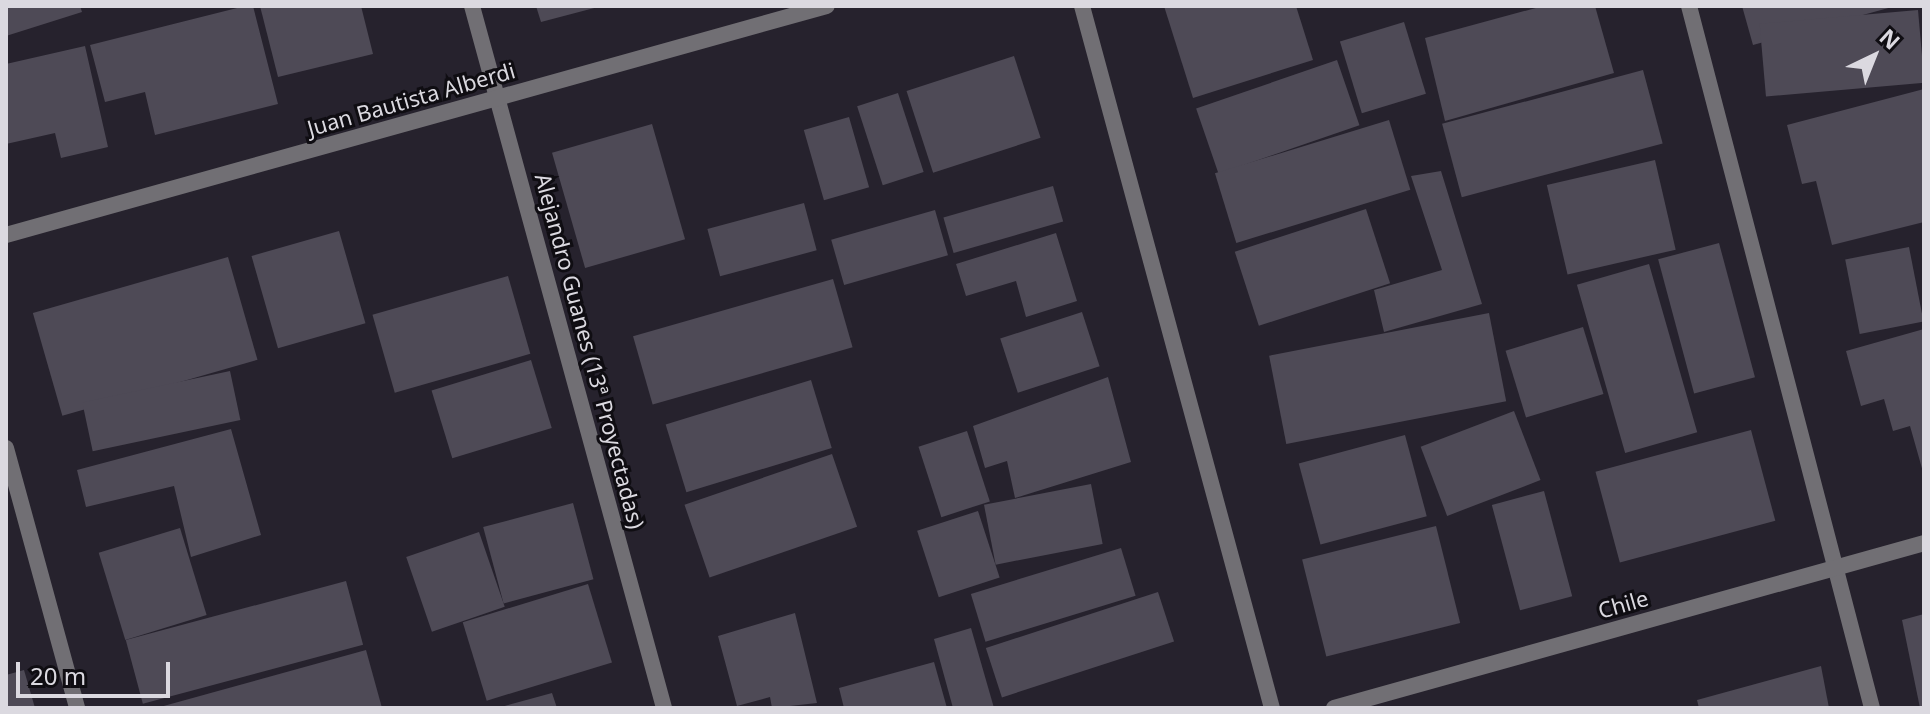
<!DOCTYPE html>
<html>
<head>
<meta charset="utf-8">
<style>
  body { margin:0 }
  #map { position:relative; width:1930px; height:714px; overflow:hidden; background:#26222d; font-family:"Noto Sans",sans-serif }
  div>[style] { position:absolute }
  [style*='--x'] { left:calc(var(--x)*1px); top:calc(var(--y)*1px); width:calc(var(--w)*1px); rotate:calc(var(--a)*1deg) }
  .building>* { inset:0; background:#4e4a56; transform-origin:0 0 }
  .minor>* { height:16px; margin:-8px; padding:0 8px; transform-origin:8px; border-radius:8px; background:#716f74 }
  .tertiary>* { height:16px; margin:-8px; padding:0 8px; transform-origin:8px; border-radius:8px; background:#716f74 }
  span { translate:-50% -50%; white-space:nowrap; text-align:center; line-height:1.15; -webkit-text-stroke:6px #0f0d12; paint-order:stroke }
  .street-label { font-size:22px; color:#dbd9e0 }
  .frame { position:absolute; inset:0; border:8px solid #dbd9e0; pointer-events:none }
  .north { position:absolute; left:1834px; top:16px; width:80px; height:80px; -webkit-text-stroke:6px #0f0d12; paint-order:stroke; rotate:43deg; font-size:22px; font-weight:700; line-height:32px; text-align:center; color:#dbd9e0 }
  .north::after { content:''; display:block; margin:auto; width:28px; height:36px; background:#dbd9e0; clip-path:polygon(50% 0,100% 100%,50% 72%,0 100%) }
  .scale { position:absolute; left:16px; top:662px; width:154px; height:36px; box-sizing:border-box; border:4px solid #dbd9e0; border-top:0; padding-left:10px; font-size:24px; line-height:28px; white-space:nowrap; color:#dbd9e0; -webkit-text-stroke:6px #0f0d12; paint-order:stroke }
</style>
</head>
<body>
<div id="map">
  <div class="building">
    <div style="clip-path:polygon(6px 6px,80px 6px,82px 12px,6px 36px)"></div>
    <div style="clip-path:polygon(245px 6px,253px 6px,278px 104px,155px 135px,145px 92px,105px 102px,90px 45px)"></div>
    <div style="clip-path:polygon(260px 6px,361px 6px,373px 54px,278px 77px)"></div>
    <div style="clip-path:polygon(536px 6px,598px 6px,598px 7px,541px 22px)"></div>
    <div style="clip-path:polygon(1164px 6px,1296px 6px,1313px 60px,1193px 98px)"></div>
    <div style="clip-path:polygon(1543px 6px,1595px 6px,1614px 73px,1445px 121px,1425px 38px)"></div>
    <div style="clip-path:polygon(1742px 6px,1892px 6px,1892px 7px,1753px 45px)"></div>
    <div style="left:1918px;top:10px;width:73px;height:159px;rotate:85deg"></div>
    <div style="left:1404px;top:22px;width:75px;height:67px;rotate:73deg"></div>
    <div style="clip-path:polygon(85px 46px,108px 147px,61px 158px,55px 133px,6px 144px,6px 64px)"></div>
    <div style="left:1014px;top:56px;width:86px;height:113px;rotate:72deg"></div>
    <div style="left:1337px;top:60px;width:69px;height:149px;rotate:71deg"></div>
    <div style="left:1643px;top:70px;width:76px;height:208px;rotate:75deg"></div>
    <div style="clip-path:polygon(1924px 89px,1924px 222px,1832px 245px,1816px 181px,1802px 184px,1787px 125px)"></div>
    <div style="left:898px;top:93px;width:83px;height:43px;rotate:72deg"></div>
    <div style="left:849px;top:117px;width:73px;height:47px;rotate:74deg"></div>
    <div style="left:1389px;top:120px;width:73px;height:182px;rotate:73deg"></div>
    <div style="left:652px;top:124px;width:120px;height:104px;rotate:74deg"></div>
    <div style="left:1655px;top:160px;width:92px;height:111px;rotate:77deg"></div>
    <div style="clip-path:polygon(1441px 171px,1482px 304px,1384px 332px,1374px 290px,1442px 270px,1411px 176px)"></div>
    <div style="left:1053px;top:186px;width:37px;height:114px;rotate:74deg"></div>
    <div style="left:804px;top:203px;width:49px;height:100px;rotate:75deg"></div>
    <div style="left:1366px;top:209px;width:78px;height:138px;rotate:72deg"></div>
    <div style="left:935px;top:210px;width:47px;height:108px;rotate:74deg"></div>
    <div style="left:339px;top:231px;width:96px;height:91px;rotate:74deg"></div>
    <div style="clip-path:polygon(1056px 233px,1077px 301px,1026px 317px,1016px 281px,966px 296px,956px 264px)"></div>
    <div style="left:1719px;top:243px;width:139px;height:63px;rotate:75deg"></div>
    <div style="left:1909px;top:247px;width:76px;height:65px;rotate:79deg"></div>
    <div style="left:228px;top:257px;width:107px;height:203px;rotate:74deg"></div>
    <div style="left:1649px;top:264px;width:175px;height:75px;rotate:74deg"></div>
    <div style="left:508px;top:276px;width:81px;height:141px;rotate:74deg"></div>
    <div style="left:833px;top:279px;width:71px;height:208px;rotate:74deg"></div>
    <div style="left:1082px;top:312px;width:57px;height:86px;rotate:72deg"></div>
    <div style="left:1489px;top:313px;width:90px;height:224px;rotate:79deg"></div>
    <div style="left:1583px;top:327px;width:70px;height:81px;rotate:73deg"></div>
    <div style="clip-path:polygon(1924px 329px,1924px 472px,1923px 472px,1910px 426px,1893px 431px,1884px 399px,1861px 406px,1846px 351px)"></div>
    <div style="left:531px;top:360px;width:71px;height:104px;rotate:73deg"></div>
    <div style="left:230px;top:371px;width:50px;height:151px;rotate:78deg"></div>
    <div style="clip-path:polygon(1108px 377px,1131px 462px,1015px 498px,1007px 461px,985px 468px,973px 426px)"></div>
    <div style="left:811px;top:380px;width:71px;height:152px;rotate:73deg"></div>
    <div style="left:1514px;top:411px;width:74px;height:100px;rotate:69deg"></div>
    <div style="clip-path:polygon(231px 429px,261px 535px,191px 557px,174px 486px,86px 507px,77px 470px)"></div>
    <div style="left:1751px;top:430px;width:94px;height:161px;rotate:75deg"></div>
    <div style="left:967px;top:431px;width:74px;height:51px;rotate:72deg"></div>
    <div style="left:1405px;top:435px;width:84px;height:110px;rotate:75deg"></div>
    <div style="left:832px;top:454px;width:77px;height:156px;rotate:71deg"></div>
    <div style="left:1091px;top:484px;width:61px;height:109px;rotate:79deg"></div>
    <div style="left:1544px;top:491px;width:109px;height:54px;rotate:75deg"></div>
    <div style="left:573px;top:503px;width:79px;height:93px;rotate:75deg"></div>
    <div style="left:978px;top:511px;width:70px;height:64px;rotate:72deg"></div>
    <div style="left:1436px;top:526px;width:100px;height:138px;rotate:76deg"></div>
    <div style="left:180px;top:528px;width:91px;height:85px;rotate:73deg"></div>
    <div style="left:479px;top:532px;width:79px;height:77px;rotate:71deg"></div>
    <div style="left:1121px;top:548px;width:50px;height:157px;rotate:73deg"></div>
    <div style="left:346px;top:581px;width:66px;height:228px;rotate:75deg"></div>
    <div style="left:588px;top:584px;width:82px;height:131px;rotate:73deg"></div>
    <div style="left:1158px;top:592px;width:52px;height:181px;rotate:72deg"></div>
    <div style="clip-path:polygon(795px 613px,817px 703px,772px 708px,770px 697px,737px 706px,718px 636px)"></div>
    <div style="clip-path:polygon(1924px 614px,1924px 707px,1920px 708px,1902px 620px)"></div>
    <div style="clip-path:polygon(971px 628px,994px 708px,953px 708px,934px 639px)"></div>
    <div style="clip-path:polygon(366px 650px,382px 708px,160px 708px,160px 707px)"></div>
    <div style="clip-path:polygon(934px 662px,947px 708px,844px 708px,839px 688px)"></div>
    <div style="clip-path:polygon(1821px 666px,1829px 708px,1699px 708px,1697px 700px)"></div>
    <div style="clip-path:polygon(24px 670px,35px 708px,6px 708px,6px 675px)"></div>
    <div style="clip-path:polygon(552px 693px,557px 708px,501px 708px,501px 707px)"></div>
  </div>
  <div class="minor">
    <div style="--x:472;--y:6;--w:728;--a:74.7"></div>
    <div style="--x:1082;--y:6;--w:727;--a:74.86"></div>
    <div style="--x:1689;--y:6;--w:725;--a:75.39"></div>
    <div style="--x:6;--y:235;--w:852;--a:-15.59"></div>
    <div style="--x:6;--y:448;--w:270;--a:74.7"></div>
  </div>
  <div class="tertiary">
    <div style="--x:1334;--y:708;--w:613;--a:-15.62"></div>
  </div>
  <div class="street-label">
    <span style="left:411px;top:99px;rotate:-16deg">Juan Bautista Alberdi</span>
    <span style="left:590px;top:351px;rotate:75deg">Alejandro Guanes (13ª Proyectadas)</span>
    <span style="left:1623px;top:604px;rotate:-16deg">Chile</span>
  </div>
  <div class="frame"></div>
  <div class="north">N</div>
  <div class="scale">20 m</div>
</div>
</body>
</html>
